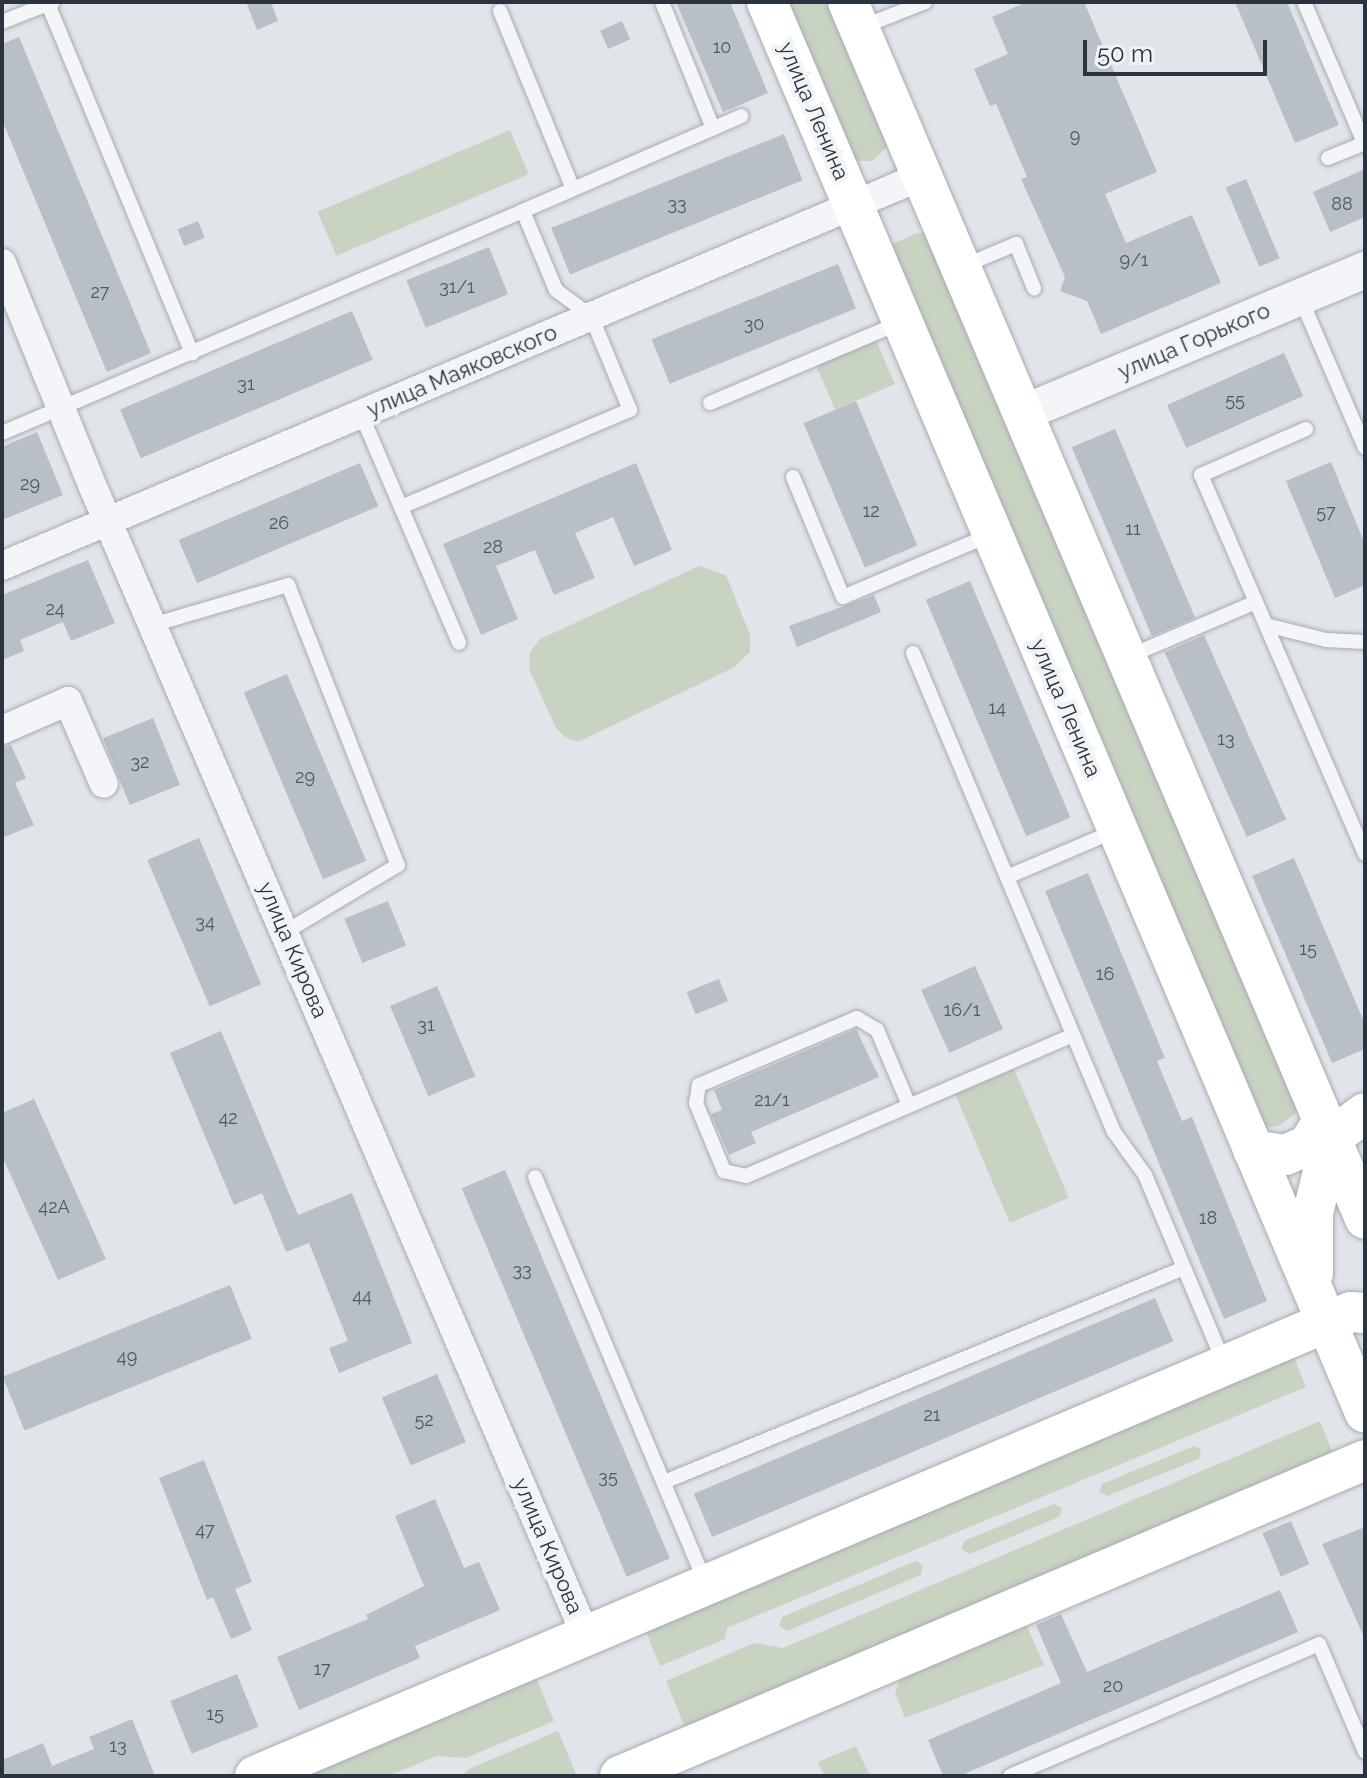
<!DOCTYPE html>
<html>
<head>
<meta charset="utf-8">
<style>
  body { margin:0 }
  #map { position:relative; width:1367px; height:1778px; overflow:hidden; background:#e1e5e9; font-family:Raleway,sans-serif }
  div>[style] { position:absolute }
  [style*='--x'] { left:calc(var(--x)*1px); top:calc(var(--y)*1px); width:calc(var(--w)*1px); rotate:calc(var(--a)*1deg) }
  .green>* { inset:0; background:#c8d3c2; transform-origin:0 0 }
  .building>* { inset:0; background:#b8bfc6; transform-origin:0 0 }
  .roads { filter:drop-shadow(0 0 2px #a6acb3) drop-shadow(0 0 2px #a6acb3) }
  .service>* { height:14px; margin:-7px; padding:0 7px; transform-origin:7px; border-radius:7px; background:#f4f5f8 }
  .minor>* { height:28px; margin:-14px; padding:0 14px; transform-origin:14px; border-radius:14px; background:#f4f5f8 }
  .tertiary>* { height:36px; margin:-18px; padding:0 18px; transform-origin:18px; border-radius:18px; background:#f4f5f8 }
  .secondary>* { height:40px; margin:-20px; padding:0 20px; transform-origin:20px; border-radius:20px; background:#fff }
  span { translate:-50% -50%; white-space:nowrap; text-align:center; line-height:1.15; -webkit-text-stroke:8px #f1f4f7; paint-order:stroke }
  .number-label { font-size:18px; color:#4e5762 }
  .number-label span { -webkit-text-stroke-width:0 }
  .street-label { font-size:22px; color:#2a3440 }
  .frame { position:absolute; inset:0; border:4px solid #2a3440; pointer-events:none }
  .scale { position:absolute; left:1083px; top:40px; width:184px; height:36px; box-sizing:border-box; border:4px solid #2a3440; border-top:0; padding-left:10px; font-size:24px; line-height:28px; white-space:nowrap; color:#2a3440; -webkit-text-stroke:6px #f1f4f7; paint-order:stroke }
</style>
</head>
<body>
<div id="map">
  <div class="green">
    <div style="clip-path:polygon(780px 2px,836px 2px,891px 133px,886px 148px,872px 161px,856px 161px)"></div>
    <div style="left:510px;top:130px;width:48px;height:209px;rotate:67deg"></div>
    <div style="clip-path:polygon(917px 233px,930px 234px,1300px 1110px,1279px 1126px,1256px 1129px,890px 245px)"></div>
    <div style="left:876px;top:340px;width:48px;height:65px;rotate:67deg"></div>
    <div style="clip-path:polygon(699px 566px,726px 575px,750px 635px,750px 652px,733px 668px,578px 742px,565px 737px,556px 728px,529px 669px,530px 652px,540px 639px)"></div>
    <div style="left:1014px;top:1069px;width:140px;height:64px;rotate:67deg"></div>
    <div style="clip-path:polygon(1292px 1353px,1306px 1387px,727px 1628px,725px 1639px,660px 1666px,644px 1627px)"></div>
    <div style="clip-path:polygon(1320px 1421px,1334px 1456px,686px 1730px,666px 1681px,754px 1643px,783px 1648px)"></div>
    <div style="clip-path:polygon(1194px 1446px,1201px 1450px,1199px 1459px,1107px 1496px,1099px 1492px,1102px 1484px)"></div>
    <div style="clip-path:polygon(1054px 1504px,1062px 1508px,1059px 1517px,970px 1554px,961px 1549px,964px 1541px)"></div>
    <div style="clip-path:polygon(916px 1561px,923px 1566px,921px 1575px,787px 1631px,779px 1626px,782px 1617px)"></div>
    <div style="clip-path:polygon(1027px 1626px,1044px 1665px,905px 1718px,895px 1693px,903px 1673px)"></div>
    <div style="clip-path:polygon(535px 1675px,554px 1721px,466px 1758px,437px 1756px,388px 1776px,297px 1776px)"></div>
    <div style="clip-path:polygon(558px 1731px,577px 1776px,462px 1776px,469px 1769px)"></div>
    <div style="clip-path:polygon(856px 1746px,870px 1776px,824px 1776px,818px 1762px)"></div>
  </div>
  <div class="building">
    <div style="clip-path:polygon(246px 2px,271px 2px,278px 21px,257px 30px)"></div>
    <div style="clip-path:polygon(676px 2px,730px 2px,768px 93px,723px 112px)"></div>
    <div style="clip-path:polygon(1027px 2px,1084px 2px,1157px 172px,1105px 194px,1126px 243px,1192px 215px,1221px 283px,1101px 334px,1087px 301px,1060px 291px,1065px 277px,1021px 179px,1027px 177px,996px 104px,990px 106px,974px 69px,1008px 54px,992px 17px)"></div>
    <div style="clip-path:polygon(1235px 2px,1287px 2px,1339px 125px,1295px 143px)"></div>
    <div style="left:622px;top:21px;width:20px;height:24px;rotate:66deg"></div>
    <div style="clip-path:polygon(19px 37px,151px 353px,107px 372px,2px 120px,2px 44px)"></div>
    <div style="left:784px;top:134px;width:50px;height:251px;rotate:68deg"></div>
    <div style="clip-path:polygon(1365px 169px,1365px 217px,1330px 232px,1313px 192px)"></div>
    <div style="left:1246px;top:179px;width:86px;height:22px;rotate:67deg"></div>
    <div style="left:198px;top:221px;width:18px;height:22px;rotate:68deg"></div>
    <div style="left:489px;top:247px;width:51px;height:89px;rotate:68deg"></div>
    <div style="left:838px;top:264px;width:48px;height:201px;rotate:68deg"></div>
    <div style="left:352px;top:311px;width:53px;height:252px;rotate:67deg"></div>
    <div style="left:1284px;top:353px;width:47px;height:128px;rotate:66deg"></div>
    <div style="left:856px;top:401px;width:157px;height:57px;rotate:67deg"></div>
    <div style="left:1115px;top:429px;width:205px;height:47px;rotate:67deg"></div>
    <div style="clip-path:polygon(37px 432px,63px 495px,2px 520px,2px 447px)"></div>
    <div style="clip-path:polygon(1331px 462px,1365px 544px,1365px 585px,1335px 598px,1286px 481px)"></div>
    <div style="left:360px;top:463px;width:47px;height:197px;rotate:67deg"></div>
    <div style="clip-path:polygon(636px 463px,672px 550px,634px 566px,613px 517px,575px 533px,595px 578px,554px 595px,535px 550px,496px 566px,518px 619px,481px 635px,443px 544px)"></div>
    <div style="clip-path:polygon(88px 560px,115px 623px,71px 641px,63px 622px,20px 640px,24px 651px,2px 660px,2px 595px)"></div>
    <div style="left:970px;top:581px;width:257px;height:48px;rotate:67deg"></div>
    <div style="clip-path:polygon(874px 595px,881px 612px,797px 647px,789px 626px)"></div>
    <div style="left:1204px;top:635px;width:202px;height:43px;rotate:66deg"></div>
    <div style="left:287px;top:674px;width:203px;height:47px;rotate:67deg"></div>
    <div style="left:153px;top:718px;width:72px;height:54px;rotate:68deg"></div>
    <div style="clip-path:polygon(11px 745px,26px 778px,15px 783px,34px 825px,2px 838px,2px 747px)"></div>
    <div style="left:199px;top:838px;width:159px;height:56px;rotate:67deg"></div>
    <div style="clip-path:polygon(1294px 858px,1365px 1024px,1365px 1049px,1332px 1063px,1252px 876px)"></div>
    <div style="clip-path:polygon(1088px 873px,1165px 1058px,1157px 1061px,1182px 1121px,1192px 1117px,1267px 1301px,1224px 1319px,1045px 891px)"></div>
    <div style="left:388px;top:901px;width:48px;height:47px;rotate:68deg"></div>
    <div style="left:975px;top:966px;width:69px;height:59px;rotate:66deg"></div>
    <div style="left:719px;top:979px;width:24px;height:35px;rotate:68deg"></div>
    <div style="left:437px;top:986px;width:98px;height:51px;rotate:67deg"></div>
    <div style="clip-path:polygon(856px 1029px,879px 1077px,751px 1132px,756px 1143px,729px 1155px,711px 1114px,722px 1110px,714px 1090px)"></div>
    <div style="clip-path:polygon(221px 1031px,298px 1215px,352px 1193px,412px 1343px,339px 1373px,329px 1348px,348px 1341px,309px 1243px,286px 1252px,262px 1193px,234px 1205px,170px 1053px)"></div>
    <div style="clip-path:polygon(34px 1099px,106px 1259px,58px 1280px,2px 1156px,2px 1113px)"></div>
    <div style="left:505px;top:1170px;width:422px;height:47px;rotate:67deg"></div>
    <div style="left:230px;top:1285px;width:58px;height:245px;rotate:68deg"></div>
    <div style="left:1155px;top:1298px;width:47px;height:501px;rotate:67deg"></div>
    <div style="left:437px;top:1374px;width:74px;height:60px;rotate:67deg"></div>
    <div style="clip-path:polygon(204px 1460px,252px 1582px,235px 1589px,252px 1630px,231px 1639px,213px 1597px,207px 1600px,159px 1478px)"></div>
    <div style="clip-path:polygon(435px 1499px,464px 1568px,479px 1562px,500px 1610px,415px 1646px,420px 1658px,299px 1710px,277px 1657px,368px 1619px,366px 1615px,424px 1586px,395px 1516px)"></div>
    <div style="left:1291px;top:1521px;width:47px;height:31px;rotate:67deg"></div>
    <div style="clip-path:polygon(1365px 1527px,1365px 1639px,1322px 1544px)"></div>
    <div style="clip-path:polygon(1280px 1590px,1298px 1632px,959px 1776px,943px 1776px,928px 1740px,1061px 1683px,1036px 1625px,1061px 1614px,1087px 1672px)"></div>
    <div style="left:237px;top:1674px;width:57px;height:72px;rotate:68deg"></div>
    <div style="clip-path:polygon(132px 1719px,155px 1776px,6px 1776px,2px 1767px,2px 1760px,43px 1743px,52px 1766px,94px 1749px,89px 1737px)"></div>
  </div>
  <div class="roads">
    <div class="service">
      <div style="--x:53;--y:2;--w:5;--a:158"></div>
      <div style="--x:48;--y:4;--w:378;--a:67.6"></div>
      <div style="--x:662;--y:2;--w:136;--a:68"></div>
      <div style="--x:1304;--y:2;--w:153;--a:66.9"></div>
      <div style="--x:500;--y:11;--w:192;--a:67.7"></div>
      <div style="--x:2;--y:22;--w:49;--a:-21.4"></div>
      <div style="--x:862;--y:27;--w:68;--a:-21.6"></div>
      <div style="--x:1328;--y:158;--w:40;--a:-22"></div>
      <div style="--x:961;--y:267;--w:60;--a:-22.7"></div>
      <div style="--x:1016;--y:244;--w:48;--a:67.8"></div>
      <div style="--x:1300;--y:297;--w:164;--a:66.7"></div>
      <div style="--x:710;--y:403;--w:205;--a:-22.9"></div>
      <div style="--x:361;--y:414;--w:249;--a:66.8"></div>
      <div style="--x:1306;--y:429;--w:115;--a:156.3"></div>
      <div style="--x:1201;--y:475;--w:413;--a:66.6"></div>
      <div style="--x:2;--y:433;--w:566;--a:-23.08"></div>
      <div style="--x:793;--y:477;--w:130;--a:67.4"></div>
      <div style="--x:843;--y:597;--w:162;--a:-22.9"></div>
      <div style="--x:401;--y:507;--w:249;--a:-23"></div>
      <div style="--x:630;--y:410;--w:102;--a:-112.5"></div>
      <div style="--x:591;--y:316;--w:44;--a:-143.4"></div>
      <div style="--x:556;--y:290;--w:86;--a:-112.7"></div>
      <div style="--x:523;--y:211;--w:238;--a:-23.5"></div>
      <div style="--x:152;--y:625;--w:142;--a:-16.4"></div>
      <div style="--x:288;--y:585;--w:301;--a:68.6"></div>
      <div style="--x:398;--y:865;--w:131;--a:149.3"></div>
      <div style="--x:1266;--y:625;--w:62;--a:14"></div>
      <div style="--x:1326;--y:640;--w:39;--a:3"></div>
      <div style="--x:913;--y:653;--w:519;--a:67.24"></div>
      <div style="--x:1114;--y:1132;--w:53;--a:54.2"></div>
      <div style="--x:1145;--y:1175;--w:204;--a:67.2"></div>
      <div style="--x:1127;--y:657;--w:140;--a:-23.1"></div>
      <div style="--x:1007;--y:877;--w:120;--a:-23.1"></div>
      <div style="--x:909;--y:1105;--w:82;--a:-113.1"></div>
      <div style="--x:877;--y:1030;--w:23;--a:-149"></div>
      <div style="--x:857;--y:1018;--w:172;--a:157"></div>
      <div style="--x:699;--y:1085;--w:18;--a:99"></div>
      <div style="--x:696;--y:1103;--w:74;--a:67.6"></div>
      <div style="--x:724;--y:1171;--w:23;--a:13"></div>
      <div style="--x:746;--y:1176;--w:356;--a:-23.3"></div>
      <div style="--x:535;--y:1177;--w:438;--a:67.2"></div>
      <div style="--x:664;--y:1482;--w:562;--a:-22.37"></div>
      <div style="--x:1010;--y:1776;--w:336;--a:-23.1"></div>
      <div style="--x:1319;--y:1644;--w:117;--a:66.9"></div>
    </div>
    <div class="minor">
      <div style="--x:2;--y:263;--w:249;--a:67.9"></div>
      <div style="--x:96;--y:494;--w:1243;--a:66.78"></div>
      <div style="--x:2;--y:566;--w:999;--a:-22.97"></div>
      <div style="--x:2;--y:730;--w:72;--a:-23.7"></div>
      <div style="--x:68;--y:701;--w:90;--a:66.6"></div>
    </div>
    <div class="tertiary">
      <div style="--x:1023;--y:413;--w:371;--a:-22.7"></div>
    </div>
    <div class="secondary">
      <div style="--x:767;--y:2;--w:1532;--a:67.03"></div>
      <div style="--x:848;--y:2;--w:1322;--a:66.98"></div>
      <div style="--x:1253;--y:1150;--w:32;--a:9"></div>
      <div style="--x:1285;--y:1155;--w:25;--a:-23"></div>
      <div style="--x:1308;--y:1145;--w:28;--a:-58"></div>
      <div style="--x:1313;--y:1273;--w:60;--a:-90"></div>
      <div style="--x:1313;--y:1213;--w:77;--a:-76.5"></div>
      <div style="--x:1331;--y:1138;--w:42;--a:-36.3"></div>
      <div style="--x:255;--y:1776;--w:1190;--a:-22.95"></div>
      <div style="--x:1351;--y:1312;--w:14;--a:4"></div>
      <div style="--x:620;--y:1776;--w:809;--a:-22.98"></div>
    </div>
  </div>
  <div class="number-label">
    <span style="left:722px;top:47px">10</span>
    <span style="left:1075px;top:136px">9</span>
    <span style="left:677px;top:204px">33</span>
    <span style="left:1342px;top:204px">88</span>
    <span style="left:1134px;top:260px">9/1</span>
    <span style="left:457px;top:287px">31/1</span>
    <span style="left:100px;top:292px">27</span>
    <span style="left:754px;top:324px">30</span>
    <span style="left:246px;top:384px">31</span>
    <span style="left:1235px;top:400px">55</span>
    <span style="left:30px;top:484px">29</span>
    <span style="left:871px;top:511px">12</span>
    <span style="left:1326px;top:512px">57</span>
    <span style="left:279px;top:523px">26</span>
    <span style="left:1133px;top:529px">11</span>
    <span style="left:493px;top:547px">28</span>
    <span style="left:55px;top:609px">24</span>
    <span style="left:997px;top:708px">14</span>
    <span style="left:1226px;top:739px">13</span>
    <span style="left:140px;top:762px">32</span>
    <span style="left:305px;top:777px">29</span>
    <span style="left:205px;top:922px">34</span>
    <span style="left:1308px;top:949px">15</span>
    <span style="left:1105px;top:974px">16</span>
    <span style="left:962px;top:1010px">16/1</span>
    <span style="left:426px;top:1025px">31</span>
    <span style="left:772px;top:1100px">21/1</span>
    <span style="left:228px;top:1118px">42</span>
    <span style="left:54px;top:1207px">42А</span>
    <span style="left:1208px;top:1218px">18</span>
    <span style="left:522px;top:1270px">33</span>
    <span style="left:362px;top:1296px">44</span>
    <span style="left:127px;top:1357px">49</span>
    <span style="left:932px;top:1415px">21</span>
    <span style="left:424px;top:1420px">52</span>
    <span style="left:608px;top:1477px">35</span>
    <span style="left:205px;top:1530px">47</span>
    <span style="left:322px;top:1669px">17</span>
    <span style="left:1113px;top:1686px">20</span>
    <span style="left:215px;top:1714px">15</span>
    <span style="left:118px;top:1746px">13</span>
  </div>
  <div class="street-label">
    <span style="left:814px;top:111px;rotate:67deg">улица Ленина</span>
    <span style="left:1194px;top:341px;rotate:-23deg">улица Горького</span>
    <span style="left:462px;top:371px;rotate:-23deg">улица Маяковского</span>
    <span style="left:1066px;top:708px;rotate:67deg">улица Ленина</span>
    <span style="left:293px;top:950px;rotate:67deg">улица Кирова</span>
    <span style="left:548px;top:1546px;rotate:67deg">улица Кирова</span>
  </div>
  <div class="frame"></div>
  <div class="scale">50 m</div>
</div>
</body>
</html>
